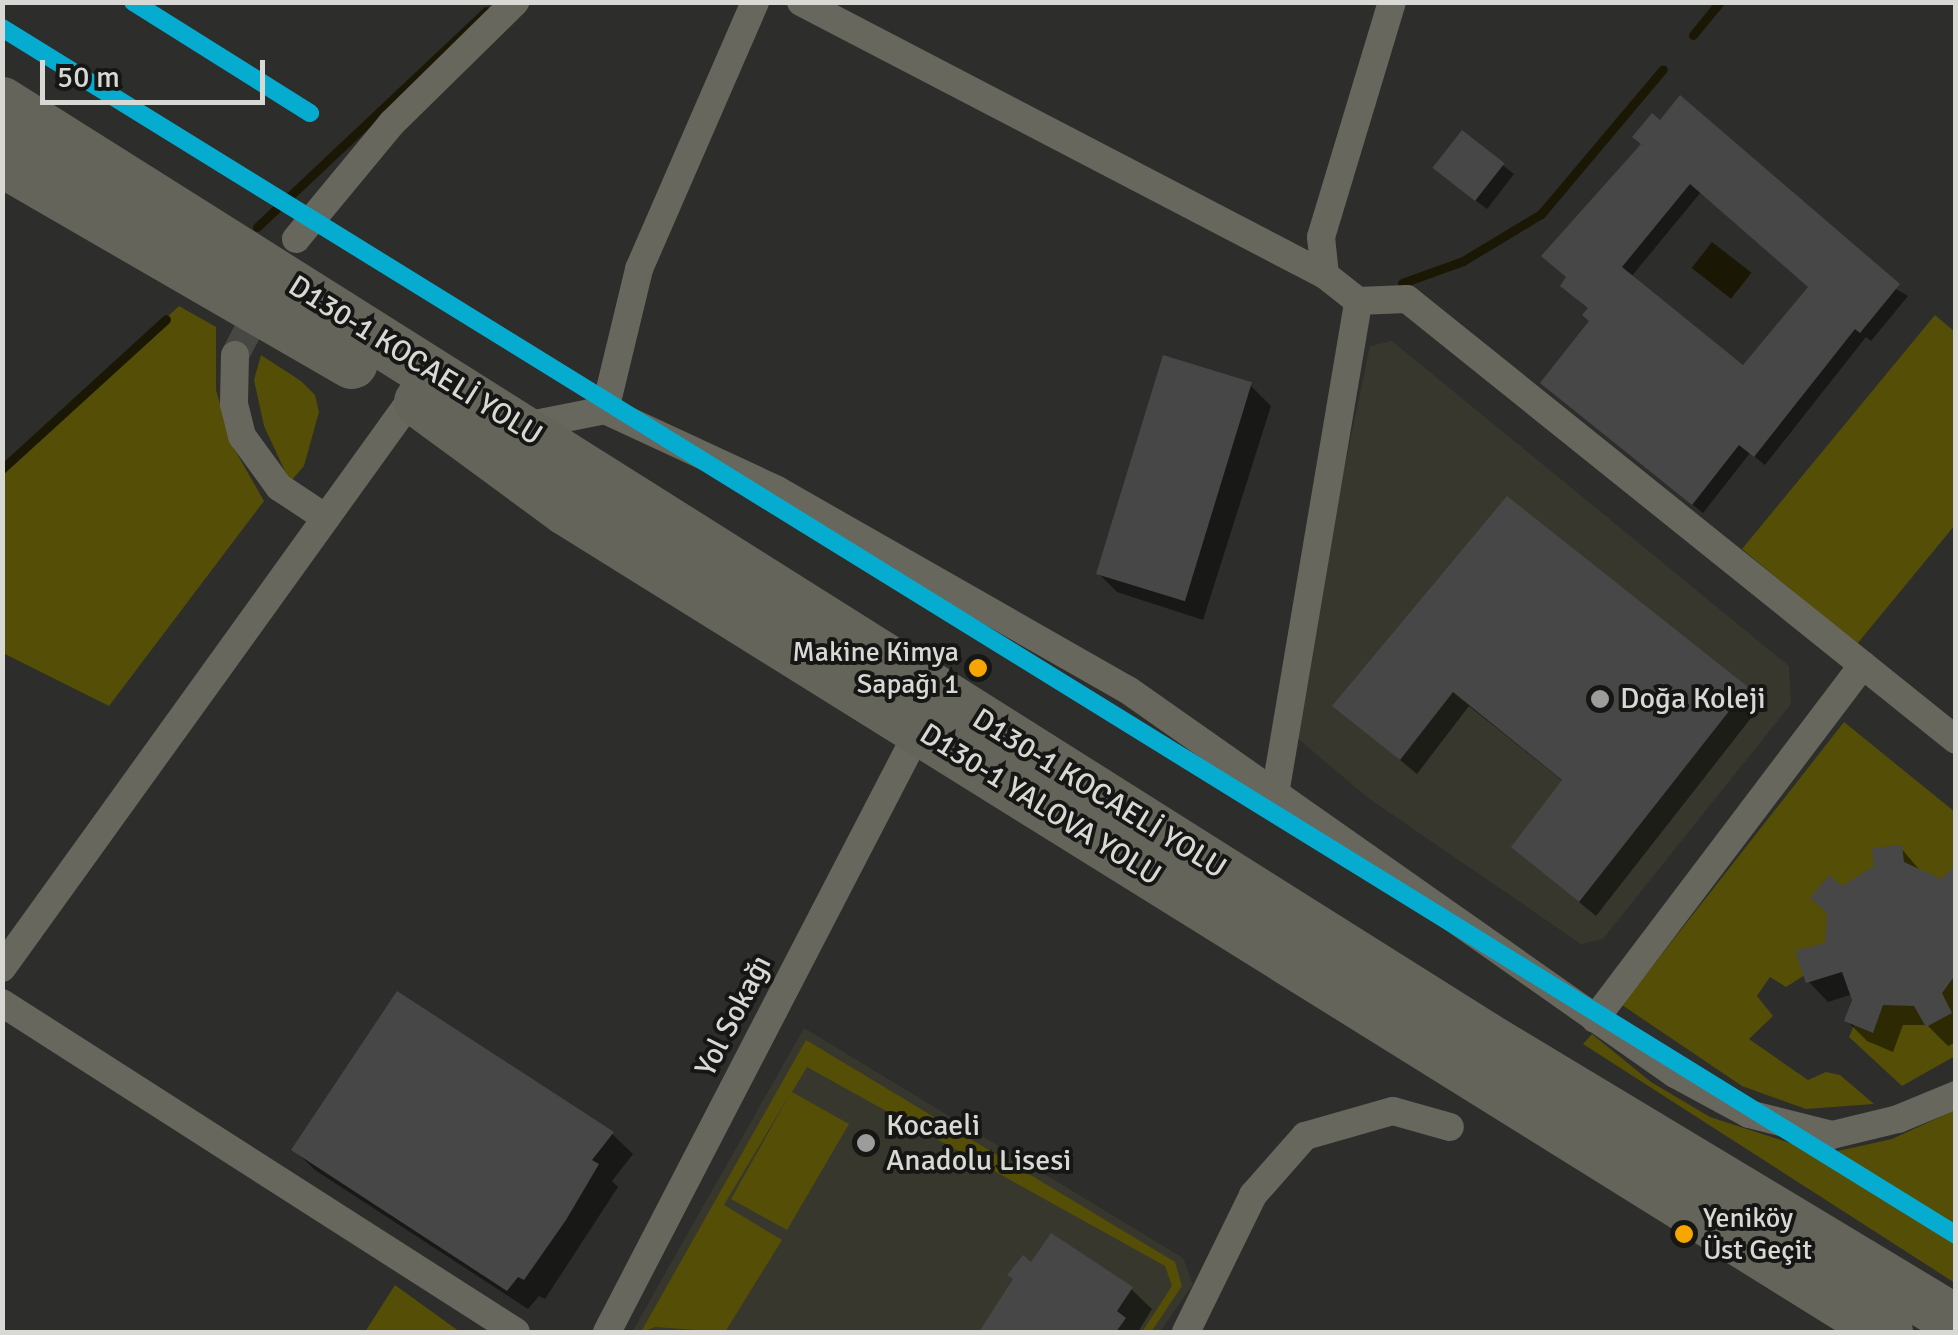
<!DOCTYPE html>
<html>
<head>
<meta charset="utf-8">
<style>
  body { margin:0 }
  #map { position:relative; width:1958px; height:1335px; overflow:hidden; background:#2d2d2b; font-family:Signika,sans-serif }
  div>[style] { position:absolute }
  [style*='--x'] { left:calc(var(--x)*1px); top:calc(var(--y)*1px); width:calc(var(--w)*1px); rotate:calc(var(--a)*1deg) }
  .built>* { inset:0; background:#37372d }
  .green>* { inset:0; background:#544e06 }
  .water>* { inset:0; background:#1a1805; transform-origin:0 0 }
  .shadow>* { inset:0; background:#0007 }
  .stream>* { height:9px; margin:-4.5px; padding:0 4.5px; transform-origin:4.5px; border-radius:4.5px; background:#1a1805 }
  .building>* { inset:0; background:#474747; transform-origin:0 0 }
  .street-tunnel>* { height:28px; margin-top:-14px; transform-origin:0; background:repeating-linear-gradient(90deg,#474744 0 28px,transparent 0 42px) }
  .street>* { height:28px; margin:-14px; padding:0 14px; transform-origin:14px; border-radius:14px; background:#68675d }
  .highway>* { height:52px; margin:-26px; padding:0 26px; transform-origin:26px; border-radius:26px; background:#64645a }
  .metro-1>* { height:18px; margin:-9px; padding:0 9px; transform-origin:9px; border-radius:9px; background:#06acd0 }
  .dots>* { width:28px; height:28px; translate:-50% -50%; box-sizing:border-box; border:5px solid #161614; border-radius:50% }
  span { translate:-50% -50%; white-space:nowrap; text-align:center; line-height:1.15; -webkit-text-stroke:8px #161614; paint-order:stroke }
  .bus-label { font-size:28px; color:#d8d8d5 }
  .right { translate:-100% -50%; text-align:right }
  .left { translate:0 -50%; text-align:left }
  .street-label { font-size:30px; color:#d8d8d5 }
  .poi-label { font-size:30px; color:#d8d8d5 }
  .frame { position:absolute; inset:0; border:5px solid #d8d8d5; pointer-events:none }
  .scale { position:absolute; left:40px; top:60px; width:225px; height:45px; box-sizing:border-box; border:5px solid #d8d8d5; border-top:0; padding-left:12px; font-size:30px; line-height:35px; white-space:nowrap; color:#d8d8d5; -webkit-text-stroke:8px #161614; paint-order:stroke }
</style>
</head>
<body>
<div id="map">
  <div class="built">
    <div style="clip-path:polygon(1392px 341px,1789px 666px,1791px 704px,1603px 939px,1581px 944px,1368px 798px,1289px 731px,1370px 346px)"></div>
    <div style="clip-path:polygon(804px 1028px,1183px 1258px,1193px 1284px,1160px 1332px,632px 1332px)"></div>
  </div>
  <div class="green">
    <div style="clip-path:polygon(179px 306px,216px 327px,216px 390px,232px 445px,264px 501px,109px 706px,3px 653px,3px 469px)"></div>
    <div style="clip-path:polygon(1935px 315px,1955px 332px,1955px 525px,1857px 644px,1742px 549px)"></div>
    <div style="clip-path:polygon(261px 355px,301px 381px,315px 395px,319px 412px,304px 466px,290px 482px,264px 426px,254px 380px)"></div>
    <div style="clip-path:polygon(1844px 722px,1955px 812px,1955px 1056px,1902px 1086px,1849px 1037px,1874px 978px,1822px 964px,1786px 987px,1770px 977px,1757px 996px,1773px 1016px,1749px 1039px,1808px 1080px,1826px 1072px,1840px 1075px,1874px 1104px,1806px 1109px,1742px 1086px,1622px 1005px)"></div>
    <div style="clip-path:polygon(1592px 1034px,1651px 1082px,1710px 1117px,1824px 1154px,1892px 1139px,1955px 1110px,1955px 1283px,1583px 1044px)"></div>
    <div style="clip-path:polygon(806px 1040px,1175px 1262px,1182px 1286px,1151px 1332px,1142px 1332px,1172px 1286px,1165px 1266px,807px 1067px,792px 1092px,849px 1124px,787px 1230px,731px 1199px,790px 1094px,724px 1205px,782px 1240px,725px 1332px,655px 1327px,641px 1332px)"></div>
    <div style="clip-path:polygon(395px 1285px,460px 1332px,365px 1332px)"></div>
  </div>
  <div class="water">
    <div style="left:1712px;top:242px;width:50px;height:33px;rotate:38deg"></div>
  </div>
  <div class="shadow">
    <div style="clip-path:polygon(1462px 134px,1514px 174px,1487px 209px,1446px 178px)"></div>
    <div style="clip-path:polygon(evenodd,1643px 145px,1908px 296px,1871px 341px,1866px 337px,1765px 465px,1750px 453px,1703px 513px,1553px 393px,1591px 321px,1643px 145px,1701px 192px,1811px 287px,1744px 369px,1631px 277px,1701px 192px)"></div>
    <div style="clip-path:polygon(1251px 386px,1271px 406px,1203px 620px,1117px 592px,1097px 572px)"></div>
    <div style="clip-path:polygon(1507px 499px,1762px 704px,1596px 916px,1530px 862px,1564px 782px,1469px 706px,1417px 774px,1335px 706px)"></div>
    <div style="clip-path:polygon(1901px 848px,1922px 873px,1942px 882px,1956px 873px,1956px 1042px,1948px 1046px,1927px 1025px,1903px 1025px,1893px 1052px,1867px 1041px,1847px 1021px,1853px 994px,1828px 1002px,1808px 981px,1828px 945px,1842px 889px)"></div>
    <div style="clip-path:polygon(612px 1134px,633px 1154px,612px 1181px,618px 1187px,545px 1299px,539px 1296px,528px 1309px,315px 1170px,294px 1150px)"></div>
    <div style="clip-path:polygon(1032px 1266px,1131px 1289px,1152px 1309px,1138px 1332px,982px 1332px)"></div>
  </div>
  <div class="stream">
    <div style="--x:1693;--y:35;--w:43;--a:-50.7"></div>
    <div style="--x:257;--y:227;--w:315;--a:-43.3"></div>
    <div style="--x:1402;--y:283;--w:65;--a:-19.8"></div>
    <div style="--x:1463;--y:261;--w:91;--a:-31.1"></div>
    <div style="--x:1541;--y:214;--w:189;--a:-49.9"></div>
    <div style="--x:2;--y:469;--w:222;--a:-42.4"></div>
  </div>
  <div class="building">
    <div style="clip-path:polygon(evenodd,1680px 95px,1900px 284px,1860px 333px,1855px 329px,1754px 457px,1739px 445px,1692px 505px,1540px 383px,1589px 321px,1582px 315px,1588px 308px,1560px 286px,1566px 277px,1541px 256px,1641px 144px,1632px 137px,1652px 113px,1660px 120px,1680px 95px,1690px 184px,1808px 287px,1743px 365px,1622px 267px,1690px 184px)"></div>
    <div style="left:1462px;top:130px;width:54px;height:48px;rotate:38deg"></div>
    <div style="left:1163px;top:355px;width:93px;height:229px;rotate:17deg"></div>
    <div style="clip-path:polygon(1507px 496px,1748px 687px,1579px 902px,1511px 847px,1562px 780px,1453px 692px,1400px 760px,1332px 706px)"></div>
    <div style="clip-path:polygon(1902px 845px,1904px 862px,1941px 879px,1956px 865px,1956px 974px,1942px 993px,1952px 1013px,1926px 1027px,1914px 1006px,1883px 1005px,1873px 1033px,1844px 1021px,1852px 1000px,1842px 972px,1806px 983px,1795px 951px,1825px 943px,1827px 913px,1810px 898px,1829px 875px,1842px 886px,1874px 866px,1872px 848px)"></div>
    <div style="clip-path:polygon(397px 991px,614px 1132px,592px 1160px,599px 1164px,566px 1220px,524px 1280px,518px 1277px,507px 1291px,291px 1150px)"></div>
    <div style="clip-path:polygon(1051px 1233px,1133px 1287px,1117px 1311px,1126px 1318px,1116px 1332px,979px 1332px,1013px 1279px,1007px 1275px,1023px 1255px,1031px 1262px)"></div>
  </div>
  <div class="street-tunnel">
    <div style="--x:235;--y:355;--w:131;--a:-62.3"></div>
  </div>
  <div class="street">
    <div style="--x:801;--y:2;--w:591;--a:27.52"></div>
    <div style="--x:296;--y:239;--w:151;--a:-50.4"></div>
    <div style="--x:392;--y:123;--w:173;--a:-44.5"></div>
    <div style="--x:1358;--y:301;--w:42;--a:-141.8"></div>
    <div style="--x:1325;--y:275;--w:38;--a:-96"></div>
    <div style="--x:1321;--y:237;--w:245;--a:-73.2"></div>
    <div style="--x:235;--y:355;--w:49;--a:91.2"></div>
    <div style="--x:234;--y:404;--w:33;--a:76"></div>
    <div style="--x:242;--y:436;--w:63;--a:54"></div>
    <div style="--x:279;--y:487;--w:56;--a:33.4"></div>
    <div style="--x:605;--y:410;--w:145;--a:-76.4"></div>
    <div style="--x:639;--y:269;--w:291;--a:-66.5"></div>
    <div style="--x:520;--y:427;--w:87;--a:-11.3"></div>
    <div style="--x:605;--y:410;--w:190;--a:24.9"></div>
    <div style="--x:777;--y:490;--w:404;--a:29.7"></div>
    <div style="--x:1128;--y:690;--w:668;--a:35.07"></div>
    <div style="--x:1675;--y:1074;--w:84;--a:28.4"></div>
    <div style="--x:1749;--y:1114;--w:86;--a:14.2"></div>
    <div style="--x:1832;--y:1135;--w:68;--a:-13.6"></div>
    <div style="--x:1898;--y:1119;--w:63;--a:-22.5"></div>
    <div style="--x:1275;--y:794;--w:500;--a:-80.4"></div>
    <div style="--x:1358;--y:301;--w:49;--a:-2.3"></div>
    <div style="--x:1407;--y:299;--w:704;--a:38.77"></div>
    <div style="--x:2;--y:968;--w:704;--a:-54.25"></div>
    <div style="--x:2;--y:1003;--w:610;--a:32.62"></div>
    <div style="--x:1595;--y:1019;--w:444;--a:-52.9"></div>
    <div style="--x:607;--y:1332;--w:678;--a:-62.6"></div>
    <div style="--x:1186;--y:1332;--w:153;--a:-63.9"></div>
    <div style="--x:1253;--y:1195;--w:79;--a:-48.6"></div>
    <div style="--x:1305;--y:1136;--w:91;--a:-15.9"></div>
    <div style="--x:1393;--y:1111;--w:59;--a:15.7"></div>
  </div>
  <div class="highway">
    <div style="--x:2;--y:103;--w:1752;--a:32.22"></div>
    <div style="--x:1484;--y:1037;--w:551;--a:31.04"></div>
    <div style="--x:2;--y:161;--w:404;--a:30"></div>
    <div style="--x:420;--y:402;--w:182;--a:36.3"></div>
    <div style="--x:567;--y:510;--w:1555;--a:31.91"></div>
  </div>
  <div class="metro-1">
    <div style="--x:133;--y:2;--w:209;--a:32.1"></div>
    <div style="--x:2;--y:28;--w:2297;--a:31.7"></div>
  </div>
  <div class="dots">
    <div style="left:978px;top:668px;background:#f7a600"></div>
    <div style="left:1600px;top:699px;background:#9c9c9a"></div>
    <div style="left:866px;top:1143px;background:#9c9c9a"></div>
    <div style="left:1684px;top:1234px;background:#f7a600"></div>
  </div>
  <div class="bus-label">
    <span class="right" style="left:959px;top:668px">Makine Kimya<br>Sapağı 1</span>
    <span class="left" style="left:1703px;top:1234px">Yeniköy<br>Üst Geçit</span>
  </div>
  <div class="street-label">
    <span style="left:415px;top:361px;rotate:32deg">D130-1 KOCAELİ YOLU</span>
    <span style="left:1099px;top:794px;rotate:32deg">D130-1 KOCAELİ YOLU</span>
    <span style="left:1040px;top:805px;rotate:32deg">D130-1 YALOVA YOLU</span>
    <span style="left:734px;top:1016px;rotate:-63deg">Yol Sokağı</span>
  </div>
  <div class="poi-label">
    <span class="left" style="left:1620px;top:699px">Doğa Koleji</span>
    <span class="left" style="left:886px;top:1143px">Kocaeli<br>Anadolu Lisesi</span>
  </div>
  <div class="frame"></div>
  <div class="scale">50 m</div>
</div>
</body>
</html>
